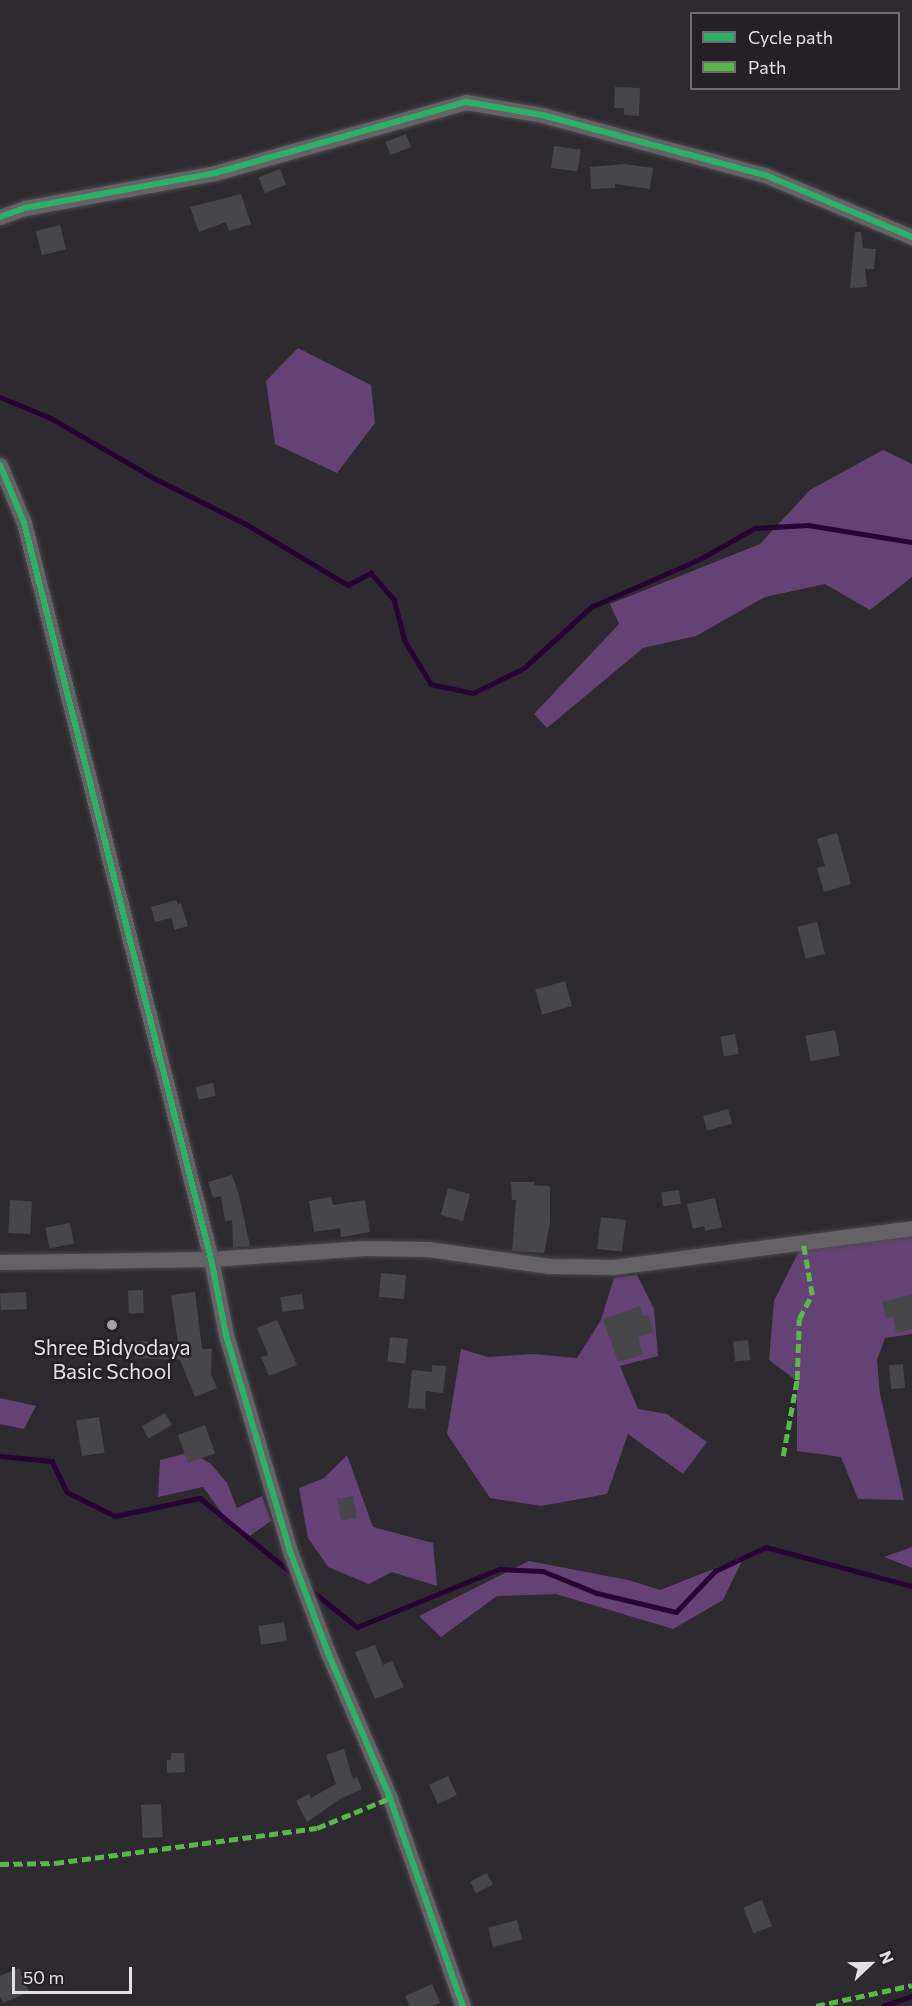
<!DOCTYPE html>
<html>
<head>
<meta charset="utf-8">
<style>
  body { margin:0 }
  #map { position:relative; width:912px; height:2006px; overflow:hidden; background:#2d2b2f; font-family:Commissioner,sans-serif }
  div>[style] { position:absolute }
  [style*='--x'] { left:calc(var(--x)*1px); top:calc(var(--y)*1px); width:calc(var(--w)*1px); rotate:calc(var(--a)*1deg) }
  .forest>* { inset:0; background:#644275 }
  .stream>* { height:4.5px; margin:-2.25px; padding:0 2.25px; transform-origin:2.25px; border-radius:2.25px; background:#270434 }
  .building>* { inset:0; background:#474649; transform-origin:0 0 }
  .roads { filter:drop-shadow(0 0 2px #4b494c) drop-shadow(0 0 2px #4b494c) }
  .street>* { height:15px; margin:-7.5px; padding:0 7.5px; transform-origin:7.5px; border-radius:7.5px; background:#646265 }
  .quiet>* { height:4.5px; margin-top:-2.25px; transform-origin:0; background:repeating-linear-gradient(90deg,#58b947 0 9px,transparent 0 13.5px) }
  .cycleway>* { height:6px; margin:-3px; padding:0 3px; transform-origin:3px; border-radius:3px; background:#2db169 }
  .dots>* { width:16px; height:16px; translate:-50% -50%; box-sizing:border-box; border:3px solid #242026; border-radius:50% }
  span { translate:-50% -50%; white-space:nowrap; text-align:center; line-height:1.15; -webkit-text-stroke:5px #242026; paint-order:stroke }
  .poi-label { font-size:21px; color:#e3e1e5 }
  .legend { position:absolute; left:690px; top:12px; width:210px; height:78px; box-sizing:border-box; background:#242026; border:2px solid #706d72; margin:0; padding:8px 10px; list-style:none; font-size:18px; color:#e3e1e5 }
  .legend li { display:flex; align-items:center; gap:12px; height:30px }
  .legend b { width:30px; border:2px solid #706d72 }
  .north { position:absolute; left:840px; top:1934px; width:60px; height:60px; -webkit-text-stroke:4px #242026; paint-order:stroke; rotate:68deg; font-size:16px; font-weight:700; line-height:24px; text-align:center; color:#e3e1e5 }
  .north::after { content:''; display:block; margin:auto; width:21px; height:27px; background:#e3e1e5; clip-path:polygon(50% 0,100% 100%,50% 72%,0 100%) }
  .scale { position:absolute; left:12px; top:1967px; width:120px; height:27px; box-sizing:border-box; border:3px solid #e3e1e5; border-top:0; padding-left:8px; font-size:18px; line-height:21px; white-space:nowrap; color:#e3e1e5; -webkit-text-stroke:4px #242026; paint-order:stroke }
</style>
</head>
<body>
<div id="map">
  <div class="forest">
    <div style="clip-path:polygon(298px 348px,371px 385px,375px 423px,337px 473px,275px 444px,266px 381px)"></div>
    <div style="clip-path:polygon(883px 450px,912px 464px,912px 577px,870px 610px,825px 584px,765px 597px,696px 636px,643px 648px,547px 728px,534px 714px,619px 624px,610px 604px,760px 544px,810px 490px)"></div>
    <div style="clip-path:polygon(912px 1234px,912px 1334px,885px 1338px,877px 1360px,880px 1394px,904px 1500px,858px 1499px,841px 1457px,797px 1451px,797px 1381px,769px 1360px,774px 1301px,803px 1243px)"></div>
    <div style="clip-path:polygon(637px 1275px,654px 1309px,658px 1356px,620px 1366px,638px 1409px,667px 1414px,707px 1442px,683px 1474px,628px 1434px,607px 1494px,541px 1506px,490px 1498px,447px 1434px,461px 1349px,488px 1357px,533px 1354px,577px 1358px,601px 1320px,614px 1278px)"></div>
    <div style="clip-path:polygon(0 1398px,36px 1406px,24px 1429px,0 1424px)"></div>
    <div style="clip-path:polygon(191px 1452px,211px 1464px,227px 1483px,237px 1508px,262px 1496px,271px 1521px,248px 1537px,227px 1520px,203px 1487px,158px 1497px,160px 1460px)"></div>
    <div style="clip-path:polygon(347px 1455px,373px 1527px,433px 1543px,437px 1586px,392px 1572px,369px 1584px,328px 1567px,308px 1538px,299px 1488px,324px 1478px)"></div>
    <div style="clip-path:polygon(912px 1547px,912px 1568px,884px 1557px)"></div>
    <div style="clip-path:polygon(744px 1557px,723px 1600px,673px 1629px,556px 1594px,497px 1596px,441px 1637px,419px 1616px,529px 1561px,628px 1580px,660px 1590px)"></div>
  </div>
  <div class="stream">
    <div style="--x:0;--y:397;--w:55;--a:22.4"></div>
    <div style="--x:51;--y:418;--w:121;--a:30.2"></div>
    <div style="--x:156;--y:479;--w:101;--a:26.6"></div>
    <div style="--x:246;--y:524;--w:119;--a:30.9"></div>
    <div style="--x:348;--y:585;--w:26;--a:-28"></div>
    <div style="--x:371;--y:573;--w:35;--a:49"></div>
    <div style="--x:394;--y:599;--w:43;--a:75.3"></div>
    <div style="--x:405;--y:641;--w:50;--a:58.8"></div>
    <div style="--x:431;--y:684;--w:43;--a:12.1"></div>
    <div style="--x:473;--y:693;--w:57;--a:-26.1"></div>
    <div style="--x:524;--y:668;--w:91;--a:-42.3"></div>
    <div style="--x:591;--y:607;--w:119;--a:-23.8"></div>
    <div style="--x:700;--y:559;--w:63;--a:-29.4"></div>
    <div style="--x:755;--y:528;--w:53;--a:-3.2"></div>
    <div style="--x:808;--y:525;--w:105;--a:9.3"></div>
    <div style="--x:0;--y:1456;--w:52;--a:5.5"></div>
    <div style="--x:52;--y:1461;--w:34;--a:64"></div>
    <div style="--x:67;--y:1492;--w:54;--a:26.6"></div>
    <div style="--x:115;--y:1516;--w:87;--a:-12"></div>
    <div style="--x:200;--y:1498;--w:122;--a:39.3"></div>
    <div style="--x:309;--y:1588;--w:62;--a:39.1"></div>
    <div style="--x:357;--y:1627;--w:153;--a:-22.2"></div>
    <div style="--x:499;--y:1569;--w:44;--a:2.6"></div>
    <div style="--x:543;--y:1571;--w:58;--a:22.2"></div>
    <div style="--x:597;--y:1593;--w:81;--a:13.5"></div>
    <div style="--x:676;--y:1612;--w:57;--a:-46.4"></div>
    <div style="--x:715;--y:1571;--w:56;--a:-25.2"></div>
    <div style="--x:766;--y:1547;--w:151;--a:15"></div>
    <div style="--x:883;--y:2006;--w:31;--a:-19"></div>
  </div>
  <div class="building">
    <div style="clip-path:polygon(615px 87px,640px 88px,639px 116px,624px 115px,624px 108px,614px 108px)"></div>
    <div style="left:406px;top:134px;width:14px;height:22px;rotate:69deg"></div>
    <div style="left:554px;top:146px;width:27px;height:22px;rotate:8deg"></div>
    <div style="clip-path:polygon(625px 164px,653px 168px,650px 189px,615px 184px,615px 188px,591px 189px,590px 167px)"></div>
    <div style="left:280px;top:169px;width:17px;height:23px;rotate:69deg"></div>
    <div style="clip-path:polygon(241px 194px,251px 224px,229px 231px,226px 222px,199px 232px,190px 207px)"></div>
    <div style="left:60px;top:225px;width:25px;height:25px;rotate:76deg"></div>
    <div style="clip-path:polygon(855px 232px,861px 232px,863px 248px,876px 249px,874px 269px,865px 269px,867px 287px,850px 288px)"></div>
    <div style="clip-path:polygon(837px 833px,851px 884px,824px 892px,817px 868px,825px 866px,817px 839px)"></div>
    <div style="clip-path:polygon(176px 900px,178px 904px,181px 903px,188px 926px,175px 930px,171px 918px,155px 922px,151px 907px)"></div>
    <div style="left:817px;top:922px;width:33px;height:20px;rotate:76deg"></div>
    <div style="left:565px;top:981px;width:26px;height:31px;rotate:74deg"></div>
    <div style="left:835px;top:1030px;width:26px;height:30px;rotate:79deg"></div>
    <div style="left:735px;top:1034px;width:20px;height:15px;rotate:79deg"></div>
    <div style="left:213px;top:1083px;width:13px;height:18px;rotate:77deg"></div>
    <div style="left:728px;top:1109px;width:15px;height:26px;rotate:74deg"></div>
    <div style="clip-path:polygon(232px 1175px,239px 1195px,250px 1246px,233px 1248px,232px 1220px,225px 1221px,221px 1196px,213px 1198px,208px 1182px)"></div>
    <div style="clip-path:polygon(511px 1182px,534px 1182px,534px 1185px,550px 1186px,550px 1223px,544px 1253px,512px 1251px,516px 1200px,512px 1200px)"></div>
    <div style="left:448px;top:1188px;width:23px;height:28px;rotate:15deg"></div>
    <div style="left:679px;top:1190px;width:14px;height:18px;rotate:82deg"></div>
    <div style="clip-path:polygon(331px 1197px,333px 1205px,365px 1200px,370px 1232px,341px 1237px,340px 1228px,314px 1232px,309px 1201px)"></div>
    <div style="clip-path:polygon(715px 1198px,722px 1227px,705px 1231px,704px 1226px,693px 1229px,687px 1204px)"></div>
    <div style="left:10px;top:1200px;width:22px;height:33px;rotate:3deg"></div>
    <div style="left:601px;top:1217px;width:25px;height:32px;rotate:7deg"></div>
    <div style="left:70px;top:1223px;width:21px;height:25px;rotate:79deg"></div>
    <div style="left:381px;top:1273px;width:25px;height:24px;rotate:5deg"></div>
    <div style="left:143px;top:1290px;width:23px;height:15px;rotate:88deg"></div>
    <div style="left:26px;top:1292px;width:17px;height:26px;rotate:87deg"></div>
    <div style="clip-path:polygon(195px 1292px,202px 1349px,212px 1349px,211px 1374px,217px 1388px,195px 1397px,180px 1360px,135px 1358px,136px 1341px,178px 1343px,171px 1295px)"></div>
    <div style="left:302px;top:1294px;width:15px;height:22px;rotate:82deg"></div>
    <div style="clip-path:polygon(912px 1294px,912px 1329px,896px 1333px,893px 1316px,886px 1318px,882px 1302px)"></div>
    <div style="clip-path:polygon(640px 1306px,643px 1316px,648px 1315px,654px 1332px,638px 1337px,643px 1355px,618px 1362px,603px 1319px)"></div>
    <div style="clip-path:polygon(277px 1320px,297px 1365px,269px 1376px,261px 1357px,268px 1355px,257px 1328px)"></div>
    <div style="left:390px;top:1337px;width:18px;height:25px;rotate:6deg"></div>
    <div style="left:748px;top:1340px;width:20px;height:15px;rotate:84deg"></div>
    <div style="left:903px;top:1364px;width:24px;height:14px;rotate:85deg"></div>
    <div style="clip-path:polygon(432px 1365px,446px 1366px,443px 1393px,426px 1391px,425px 1409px,408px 1408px,412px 1370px,432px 1372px)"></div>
    <div style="left:165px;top:1413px;width:14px;height:27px;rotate:60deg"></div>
    <div style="left:99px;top:1417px;width:36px;height:23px;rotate:81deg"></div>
    <div style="left:205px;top:1425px;width:30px;height:29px;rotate:70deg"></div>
    <div style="left:353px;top:1496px;width:22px;height:16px;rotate:80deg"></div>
    <div style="left:284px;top:1622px;width:19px;height:26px;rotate:81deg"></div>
    <div style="clip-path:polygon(375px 1645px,383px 1665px,392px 1661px,404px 1687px,375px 1699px,355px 1652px)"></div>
    <div style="clip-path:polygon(344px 1749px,353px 1779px,357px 1777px,362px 1789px,340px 1799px,307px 1822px,296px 1801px,309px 1794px,311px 1798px,336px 1784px,326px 1755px)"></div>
    <div style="clip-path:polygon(171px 1753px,184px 1753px,185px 1772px,167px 1773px,167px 1760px,171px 1760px)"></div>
    <div style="left:448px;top:1776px;width:21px;height:21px;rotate:65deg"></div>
    <div style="left:161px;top:1804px;width:33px;height:20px;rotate:87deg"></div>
    <div style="left:487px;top:1873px;width:13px;height:19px;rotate:63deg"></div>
    <div style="left:762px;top:1900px;width:28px;height:20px;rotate:69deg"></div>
    <div style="left:517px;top:1920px;width:20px;height:30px;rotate:75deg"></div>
    <div style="clip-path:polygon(19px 1968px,29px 1992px,3px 2003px,0 1996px,0 1976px)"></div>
    <div style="clip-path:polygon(432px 1984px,440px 2003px,432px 2006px,410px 2006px,405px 1996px)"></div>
  </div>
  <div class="roads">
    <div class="street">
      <div style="--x:0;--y:217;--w:27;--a:-20"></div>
      <div style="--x:25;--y:208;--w:193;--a:-10.4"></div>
      <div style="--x:215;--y:173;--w:261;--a:-15.8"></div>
      <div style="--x:466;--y:102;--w:77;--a:9.7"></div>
      <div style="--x:542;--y:115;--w:231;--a:15.1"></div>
      <div style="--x:765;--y:175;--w:160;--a:22.9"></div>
      <div style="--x:0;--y:465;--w:63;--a:67.5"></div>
      <div style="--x:24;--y:523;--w:759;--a:75.74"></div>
      <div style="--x:211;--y:1259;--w:77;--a:78.8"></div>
      <div style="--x:226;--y:1335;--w:228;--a:73.5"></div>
      <div style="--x:291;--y:1554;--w:106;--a:69.5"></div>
      <div style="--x:328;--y:1653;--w:158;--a:66.8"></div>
      <div style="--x:390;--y:1798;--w:220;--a:70.7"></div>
      <div style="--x:0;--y:1262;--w:211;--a:-0.8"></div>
      <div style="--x:211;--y:1259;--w:154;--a:-4.1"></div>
      <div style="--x:365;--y:1248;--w:63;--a:0.9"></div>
      <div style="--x:428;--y:1249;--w:122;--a:8"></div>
      <div style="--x:549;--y:1266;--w:64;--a:0.9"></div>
      <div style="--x:613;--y:1267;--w:302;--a:-7.4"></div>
    </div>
  </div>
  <div class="quiet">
    <div style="--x:783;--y:1456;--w:77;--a:-79.6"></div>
    <div style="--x:797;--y:1380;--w:61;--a:-88.1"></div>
    <div style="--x:799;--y:1319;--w:27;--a:-62"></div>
    <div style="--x:812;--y:1295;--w:53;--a:-99.8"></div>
    <div style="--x:0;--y:1864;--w:55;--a:-1"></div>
    <div style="--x:55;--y:1863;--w:264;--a:-7.6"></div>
    <div style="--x:317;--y:1828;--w:79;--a:-22.3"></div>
    <div style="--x:816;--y:2006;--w:98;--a:-12.3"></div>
  </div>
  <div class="cycleway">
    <div style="--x:0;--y:217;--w:27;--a:-20"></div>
    <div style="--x:25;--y:208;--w:193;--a:-10.4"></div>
    <div style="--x:215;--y:173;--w:261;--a:-15.8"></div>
    <div style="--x:466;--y:102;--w:77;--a:9.7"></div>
    <div style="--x:542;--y:115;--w:231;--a:15.1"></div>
    <div style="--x:765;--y:175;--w:160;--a:22.9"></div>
    <div style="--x:0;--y:465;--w:63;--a:67.5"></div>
    <div style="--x:24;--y:523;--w:759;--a:75.74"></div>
    <div style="--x:211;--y:1259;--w:77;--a:78.8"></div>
    <div style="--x:226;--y:1335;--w:228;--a:73.5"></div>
    <div style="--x:291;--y:1554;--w:106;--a:69.5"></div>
    <div style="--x:328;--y:1653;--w:158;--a:66.8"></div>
    <div style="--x:390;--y:1798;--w:220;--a:70.7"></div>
  </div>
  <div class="dots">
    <div style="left:112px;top:1325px;background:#a3a1a5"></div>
  </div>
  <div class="poi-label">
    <span style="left:112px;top:1359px">Shree Bidyodaya<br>Basic School</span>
  </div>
  <ul class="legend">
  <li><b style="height:8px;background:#2db169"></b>Cycle path</li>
  <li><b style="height:8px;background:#58b947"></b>Path</li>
  </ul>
  <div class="north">N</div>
  <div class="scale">50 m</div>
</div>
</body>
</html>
